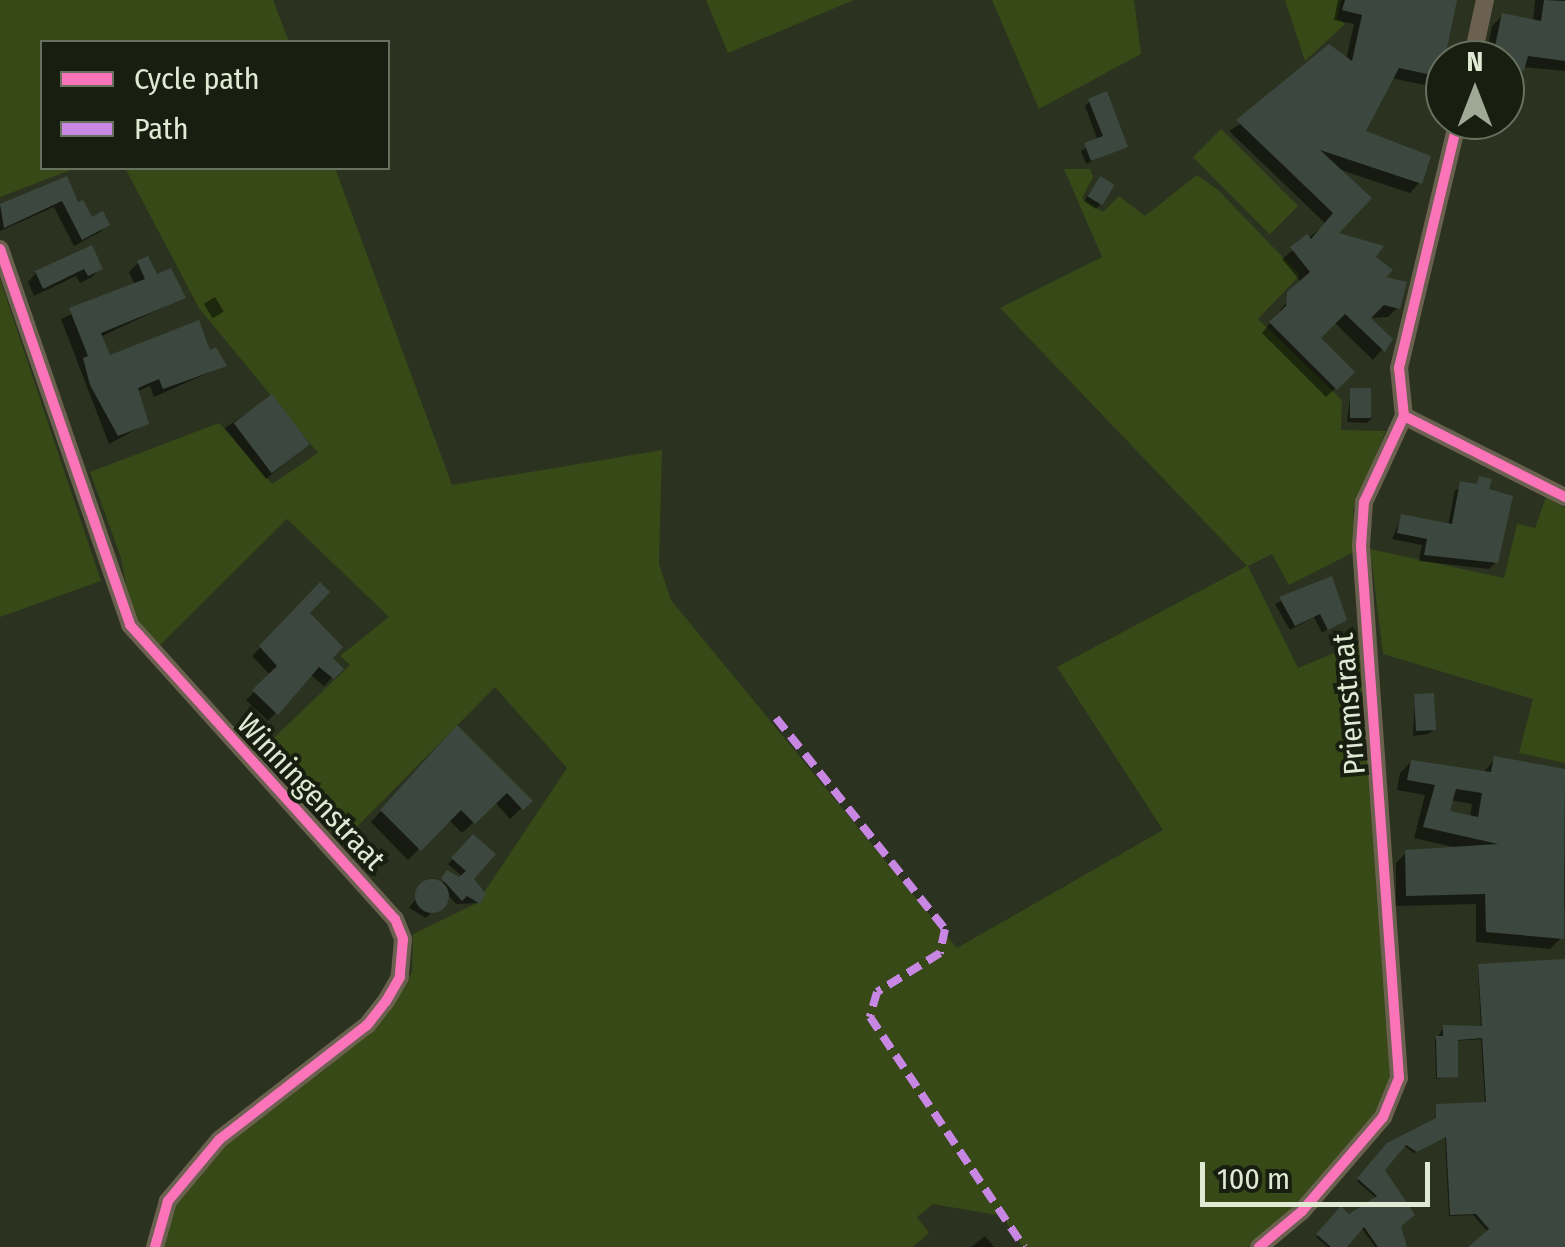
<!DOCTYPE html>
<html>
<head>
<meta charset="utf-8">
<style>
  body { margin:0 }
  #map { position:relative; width:1565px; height:1247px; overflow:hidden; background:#2b321f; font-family:"Fira Sans Condensed",sans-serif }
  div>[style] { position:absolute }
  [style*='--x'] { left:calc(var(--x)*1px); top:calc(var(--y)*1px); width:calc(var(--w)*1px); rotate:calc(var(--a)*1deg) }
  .green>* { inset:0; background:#364916; transform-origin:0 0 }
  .shadow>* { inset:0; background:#0007; transform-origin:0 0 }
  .building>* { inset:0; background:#3c483f; transform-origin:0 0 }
  .round { border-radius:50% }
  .street>* { height:18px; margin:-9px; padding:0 9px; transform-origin:9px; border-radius:9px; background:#6c6151 }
  .quiet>* { height:8px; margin-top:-4px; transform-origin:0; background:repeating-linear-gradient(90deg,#c787e3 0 15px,transparent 0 23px) }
  .cycleway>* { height:10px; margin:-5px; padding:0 5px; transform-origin:5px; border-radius:5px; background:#fb73b8 }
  span { translate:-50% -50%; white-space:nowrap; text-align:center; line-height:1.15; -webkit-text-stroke:8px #181f10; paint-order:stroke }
  .street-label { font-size:30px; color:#dfe9d4 }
  .legend { position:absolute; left:40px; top:40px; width:350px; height:130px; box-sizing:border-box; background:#181f10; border:2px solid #68705e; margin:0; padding:12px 18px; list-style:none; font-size:30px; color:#dfe9d4 }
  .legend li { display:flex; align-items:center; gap:20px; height:50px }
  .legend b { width:50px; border:2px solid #68705e }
  .north { position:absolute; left:1425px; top:40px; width:100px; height:100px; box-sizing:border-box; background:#181f10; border:2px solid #68705e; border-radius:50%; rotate:0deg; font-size:28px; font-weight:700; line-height:40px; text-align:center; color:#dfe9d4 }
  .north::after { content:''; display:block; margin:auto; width:35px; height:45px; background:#a0a995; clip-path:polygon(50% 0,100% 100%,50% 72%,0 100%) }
  .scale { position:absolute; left:1200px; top:1162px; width:230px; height:45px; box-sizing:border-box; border:5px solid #dfe9d4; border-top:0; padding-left:12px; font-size:30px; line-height:35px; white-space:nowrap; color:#dfe9d4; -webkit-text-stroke:8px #181f10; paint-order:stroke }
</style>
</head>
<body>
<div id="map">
  <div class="green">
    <div style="clip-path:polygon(0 0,273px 0,289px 42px,42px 42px,42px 168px,76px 168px,0 197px)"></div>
    <div style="clip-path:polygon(706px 0,854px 0,728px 53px)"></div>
    <div style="clip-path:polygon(992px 0,1134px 0,1141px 54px,1039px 109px)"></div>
    <div style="clip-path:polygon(1285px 0,1341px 0,1337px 18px,1345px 24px,1305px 61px)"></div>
    <div style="left:1221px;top:129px;width:109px;height:40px;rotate:45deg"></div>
    <div style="clip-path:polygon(125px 168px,335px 168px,452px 485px,662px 450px,659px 564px,671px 600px,957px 948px,1163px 830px,1057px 667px,1247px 566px,1000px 308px,1102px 257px,1064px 169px,1090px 169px,1093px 177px,1082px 198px,1103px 212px,1119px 196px,1145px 216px,1197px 175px,1218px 190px,1300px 275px,1258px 319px,1342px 400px,1341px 430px,1386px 431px,1353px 509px,1358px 550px,1289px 585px,1272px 554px,1248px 566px,1298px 668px,1363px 641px,1392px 1075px,1379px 1111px,1273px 1231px,1248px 1247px,1023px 1247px,1002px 1216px,933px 1204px,917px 1217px,929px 1233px,913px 1247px,163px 1247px,171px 1212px,211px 1158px,393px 1005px,412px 972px,413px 934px,477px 903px,567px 768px,495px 687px,341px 843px,256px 755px,350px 665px,340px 656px,389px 617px,287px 519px,157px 648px,130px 609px,121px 558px,90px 472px,219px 423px,272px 484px,318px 453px,199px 308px)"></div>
    <div style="clip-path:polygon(0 279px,101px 581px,0 617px)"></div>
    <div style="clip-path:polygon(1546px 497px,1565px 508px,1565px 763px,1519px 753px,1533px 699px,1383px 654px,1370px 549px,1504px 578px,1517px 524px,1535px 528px)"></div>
  </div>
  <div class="shadow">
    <div style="clip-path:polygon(1338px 0,1455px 0,1438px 76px,1429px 86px,1391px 78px,1362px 132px,1419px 183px,1410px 193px,1335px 168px,1334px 234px,1372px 257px,1398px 307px,1388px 317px,1367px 318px,1390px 340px,1373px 360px,1334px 322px,1317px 338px,1352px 372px,1326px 397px,1262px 333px,1302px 283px,1282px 259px,1326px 224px,1229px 131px,1346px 60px,1354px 24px,1334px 20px)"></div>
    <div style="clip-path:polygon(1535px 0,1565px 0,1565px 71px,1523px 67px,1522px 70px,1512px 80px,1505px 79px,1505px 72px,1518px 68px,1485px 60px,1492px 26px,1502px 16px,1533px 22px)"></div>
    <div style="clip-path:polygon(1090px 101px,1125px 146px,1086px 164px,1081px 151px,1098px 141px,1085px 106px)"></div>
    <div style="clip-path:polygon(1100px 179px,1101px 204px,1096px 209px,1084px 201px)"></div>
    <div style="clip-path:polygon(66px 180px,77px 206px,91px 221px,107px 225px,100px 232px,74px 246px,54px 207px,0 231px,0 207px)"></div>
    <div style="clip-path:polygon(91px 249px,100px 269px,92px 277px,80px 283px,76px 276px,34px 296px,28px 282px,36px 273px)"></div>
    <div style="clip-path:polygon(138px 263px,183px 298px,100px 337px,108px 359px,209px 353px,224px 366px,154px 397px,150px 386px,136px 392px,146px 424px,109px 444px,61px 319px,135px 285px,129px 272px)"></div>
    <div style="left:215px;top:297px;width:17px;height:13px;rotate:59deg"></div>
    <div style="clip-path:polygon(1351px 391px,1372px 418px,1367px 423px,1347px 422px)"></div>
    <div style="clip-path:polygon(271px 397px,299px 452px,266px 479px,225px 428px)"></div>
    <div style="clip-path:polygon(1488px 482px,1496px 562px,1489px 569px,1419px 561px,1422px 545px,1392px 539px,1402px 516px,1448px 526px,1455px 490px)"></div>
    <div style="clip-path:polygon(1331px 579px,1344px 619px,1322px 633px,1314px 617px,1290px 630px,1275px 604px)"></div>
    <div style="clip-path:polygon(320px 586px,306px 613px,340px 669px,324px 686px,310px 674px,268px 721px,246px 700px,271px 676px,252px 656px)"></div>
    <div style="clip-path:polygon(1415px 697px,1434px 729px,1429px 734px,1413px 736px)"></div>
    <div style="clip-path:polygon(446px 740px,529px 801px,510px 819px,495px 802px,462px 833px,448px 819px,408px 860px,371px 822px)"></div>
    <div style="clip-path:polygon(evenodd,1495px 759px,1565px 772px,1565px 903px,1561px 938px,1550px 949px,1476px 942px,1476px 904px,1396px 906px,1396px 863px,1407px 852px,1458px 848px,1414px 838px,1425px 795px,1397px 790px,1400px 773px,1411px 762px,1483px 773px,1495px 759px,1450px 800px,1472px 804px,1470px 818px,1447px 812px,1450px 800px)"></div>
    <div style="clip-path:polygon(473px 838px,471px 879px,483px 894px,478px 903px,456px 904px,448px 895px,426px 918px,409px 908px,432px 878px,438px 884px,463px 877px,448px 864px)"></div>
    <div style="clip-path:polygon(1565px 962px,1565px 1247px,1472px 1247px,1489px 1233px,1473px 1215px,1449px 1216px,1445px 1137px,1414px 1153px,1403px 1145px,1382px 1170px,1403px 1247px,1375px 1247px,1361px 1227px,1343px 1247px,1328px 1247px,1316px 1237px,1341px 1210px,1349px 1217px,1377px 1199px,1357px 1181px,1389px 1145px,1435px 1121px,1437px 1107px,1485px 1104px,1481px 1039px,1455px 1041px,1455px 1076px,1436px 1079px,1435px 1041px,1442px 1030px,1481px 1028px,1478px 968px)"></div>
    <div style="clip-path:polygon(985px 1236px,994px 1247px,971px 1247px)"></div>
  </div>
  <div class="building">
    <div style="clip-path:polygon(1345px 0,1457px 0,1441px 77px,1399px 68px,1366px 131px,1431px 156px,1422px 184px,1320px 150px,1372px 198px,1339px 233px,1384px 246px,1376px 257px,1393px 270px,1386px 277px,1407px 282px,1400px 309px,1384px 305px,1371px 318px,1393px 339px,1385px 352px,1345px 314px,1321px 338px,1355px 372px,1337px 390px,1269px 322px,1286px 306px,1287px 292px,1310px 272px,1290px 247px,1307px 234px,1311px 239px,1333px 213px,1236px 120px,1329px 44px,1352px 61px,1362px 15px,1342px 10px)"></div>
    <div style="clip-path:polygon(1544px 0,1565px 1px,1565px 61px,1528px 56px,1524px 71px,1492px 60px,1502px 13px,1541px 21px)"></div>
    <div style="clip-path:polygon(1107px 91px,1128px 147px,1091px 161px,1084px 143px,1103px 136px,1088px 99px)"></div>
    <div style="clip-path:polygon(67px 176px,78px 202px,83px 200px,92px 217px,103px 211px,110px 225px,82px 240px,62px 201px,4px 228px,0 204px)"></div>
    <div style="left:1100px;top:176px;width:17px;height:24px;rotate:31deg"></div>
    <div style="clip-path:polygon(92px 245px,103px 269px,88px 276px,84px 269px,43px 289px,35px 271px)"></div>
    <div style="clip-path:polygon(148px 256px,157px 274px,171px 268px,186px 298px,101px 333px,110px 355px,199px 320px,210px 350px,216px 347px,227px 366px,163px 389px,159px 379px,138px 388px,149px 424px,118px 436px,90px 385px,83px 358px,88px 356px,69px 308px,145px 279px,137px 261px)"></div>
    <div style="left:1350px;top:388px;width:21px;height:30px"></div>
    <div style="left:272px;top:394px;width:63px;height:48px;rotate:53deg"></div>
    <div style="clip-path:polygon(1479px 476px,1492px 479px,1489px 489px,1513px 496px,1498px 563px,1424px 555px,1427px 539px,1397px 533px,1401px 514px,1452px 524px,1460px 481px,1477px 484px)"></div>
    <div style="clip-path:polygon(1332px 576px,1347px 620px,1328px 630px,1320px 614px,1295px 626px,1279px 597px)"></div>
    <div style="clip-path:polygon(320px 582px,330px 592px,310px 613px,343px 647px,333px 658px,344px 669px,334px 679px,319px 667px,278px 715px,252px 690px,277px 666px,259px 646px)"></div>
    <div style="left:1434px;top:693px;width:37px;height:20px;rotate:87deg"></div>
    <div style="clip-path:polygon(457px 725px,533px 801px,523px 810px,507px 793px,475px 824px,461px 810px,421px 851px,380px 810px)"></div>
    <div style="clip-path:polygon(evenodd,1494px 756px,1565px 769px,1564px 939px,1486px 932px,1485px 894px,1406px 896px,1405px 850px,1498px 844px,1423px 827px,1435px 785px,1407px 780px,1411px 760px,1491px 772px,1494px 756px,1456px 789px,1482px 793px,1478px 817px,1450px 811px,1456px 789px)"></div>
    <div style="clip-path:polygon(473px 834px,496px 854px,474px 879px,486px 894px,480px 904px,467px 896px,462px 901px,441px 878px,447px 870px,459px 877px,466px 871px,451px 858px)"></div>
    <div class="round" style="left:415px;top:879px;width:34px;height:34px"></div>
    <div style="clip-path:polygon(1565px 959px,1565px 1247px,1468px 1247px,1489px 1229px,1476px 1214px,1450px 1215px,1446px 1137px,1417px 1152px,1406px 1145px,1385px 1170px,1415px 1215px,1401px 1226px,1407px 1247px,1378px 1247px,1364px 1227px,1347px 1247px,1331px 1247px,1316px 1234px,1341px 1206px,1349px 1214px,1377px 1196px,1357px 1178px,1387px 1143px,1436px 1118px,1436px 1104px,1486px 1102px,1482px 1038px,1458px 1040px,1458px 1077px,1437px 1078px,1436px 1036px,1443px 1036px,1443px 1025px,1482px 1026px,1478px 964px)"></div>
  </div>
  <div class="street">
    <div style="--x:1472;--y:60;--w:61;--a:-77.8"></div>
    <div style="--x:0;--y:249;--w:398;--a:70.9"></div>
    <div style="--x:130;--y:625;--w:396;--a:48"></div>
    <div style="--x:395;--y:919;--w:22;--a:68"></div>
    <div style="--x:403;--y:939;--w:38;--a:95"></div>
    <div style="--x:400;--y:977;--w:28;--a:120"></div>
    <div style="--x:386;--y:1001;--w:31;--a:128"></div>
    <div style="--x:367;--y:1025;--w:187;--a:142.2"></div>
    <div style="--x:219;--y:1140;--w:80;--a:129.9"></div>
    <div style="--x:168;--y:1201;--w:48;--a:105.8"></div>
    <div style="--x:1404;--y:416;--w:48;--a:-95.9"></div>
    <div style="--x:1399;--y:368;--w:255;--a:-76.6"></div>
    <div style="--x:1404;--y:416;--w:180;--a:26.7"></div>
    <div style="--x:1259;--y:1247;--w:56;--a:-39.9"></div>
    <div style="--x:1302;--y:1211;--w:124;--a:-49.2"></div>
    <div style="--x:1383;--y:1117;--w:42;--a:-67.7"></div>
    <div style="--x:1399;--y:1078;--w:533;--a:-94.09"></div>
    <div style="--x:1361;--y:546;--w:44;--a:-86.1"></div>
    <div style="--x:1364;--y:502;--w:95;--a:-65.1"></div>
  </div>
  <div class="quiet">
    <div style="--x:776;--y:718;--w:270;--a:51.3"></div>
    <div style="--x:945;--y:929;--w:25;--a:102"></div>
    <div style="--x:940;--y:953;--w:74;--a:148.2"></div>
    <div style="--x:877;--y:992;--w:26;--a:106"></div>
    <div style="--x:870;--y:1017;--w:277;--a:56.2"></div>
  </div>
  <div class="cycleway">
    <div style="--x:0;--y:249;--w:398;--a:70.9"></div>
    <div style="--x:130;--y:625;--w:396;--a:48"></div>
    <div style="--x:395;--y:919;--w:22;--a:68"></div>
    <div style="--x:403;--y:939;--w:38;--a:95"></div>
    <div style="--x:400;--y:977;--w:28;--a:120"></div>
    <div style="--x:386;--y:1001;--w:31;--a:128"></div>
    <div style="--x:367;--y:1025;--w:187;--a:142.2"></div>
    <div style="--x:219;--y:1140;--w:80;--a:129.9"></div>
    <div style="--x:168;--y:1201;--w:48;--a:105.8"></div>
    <div style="--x:1404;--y:416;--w:48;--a:-95.9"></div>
    <div style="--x:1399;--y:368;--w:255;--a:-76.6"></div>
    <div style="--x:1404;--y:416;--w:180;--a:26.7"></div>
    <div style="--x:1259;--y:1247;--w:56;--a:-39.9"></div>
    <div style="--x:1302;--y:1211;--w:124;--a:-49.2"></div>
    <div style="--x:1383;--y:1117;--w:42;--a:-67.7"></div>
    <div style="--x:1399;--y:1078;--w:533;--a:-94.09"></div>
    <div style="--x:1361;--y:546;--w:44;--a:-86.1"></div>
    <div style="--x:1364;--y:502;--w:95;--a:-65.1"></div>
  </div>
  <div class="street-label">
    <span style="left:1349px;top:704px;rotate:-95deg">Priemstraat</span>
    <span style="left:311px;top:792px;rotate:47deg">Winningenstraat</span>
  </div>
  <ul class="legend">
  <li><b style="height:12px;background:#fb73b8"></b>Cycle path</li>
  <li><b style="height:12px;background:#c787e3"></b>Path</li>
  </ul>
  <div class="north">N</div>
  <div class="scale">100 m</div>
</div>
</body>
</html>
